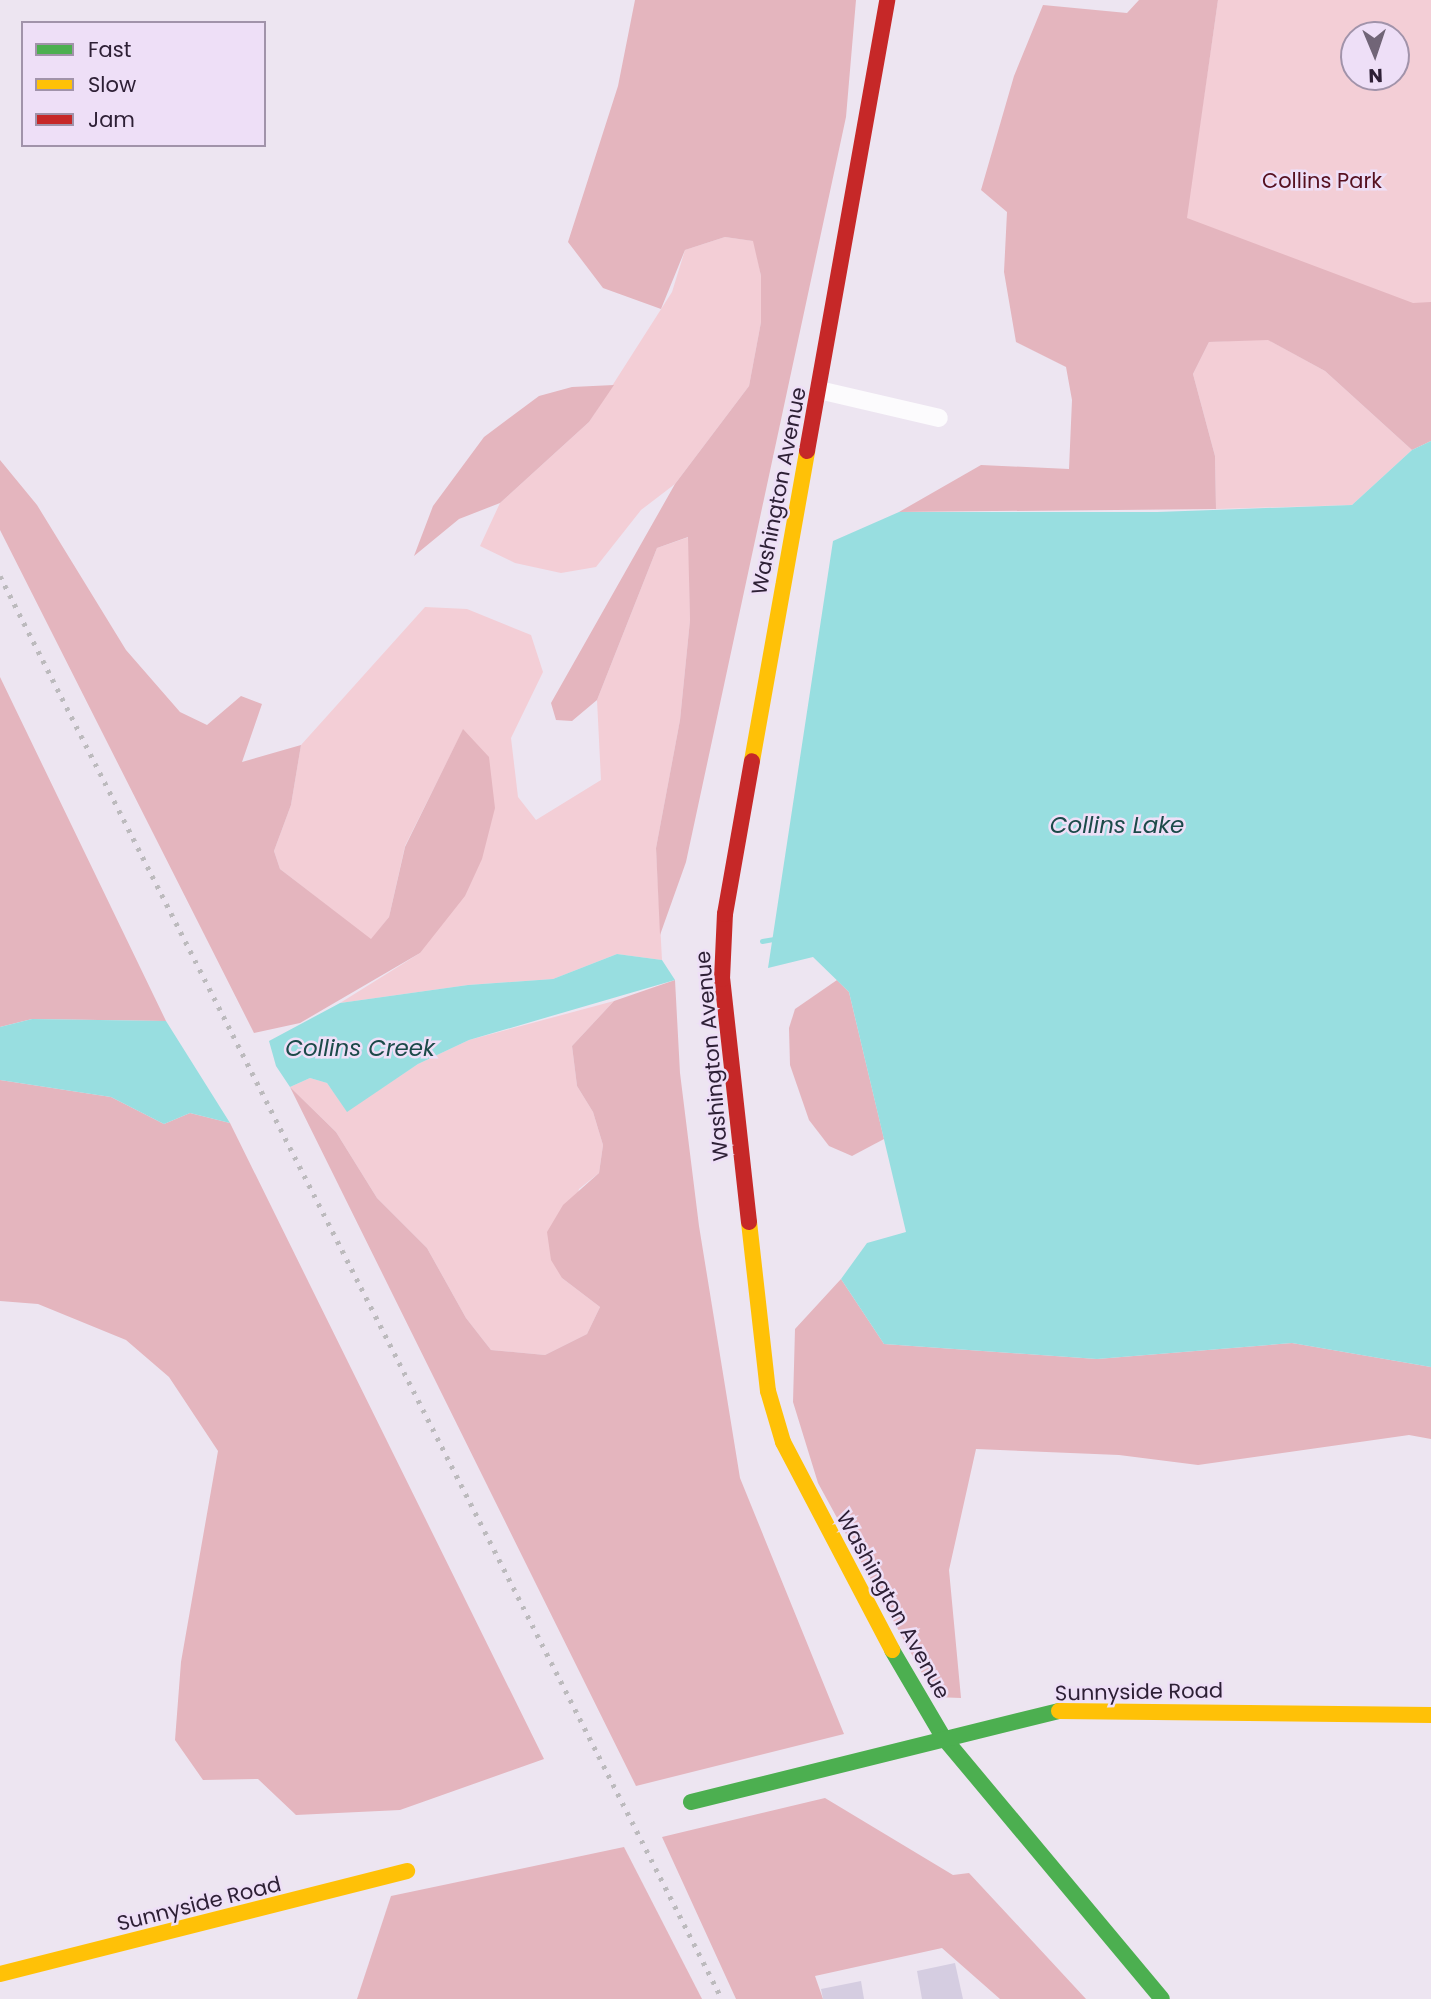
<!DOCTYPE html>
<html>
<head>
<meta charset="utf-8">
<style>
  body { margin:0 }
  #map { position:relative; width:1431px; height:1999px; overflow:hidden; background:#ede5f1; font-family:Poppins,sans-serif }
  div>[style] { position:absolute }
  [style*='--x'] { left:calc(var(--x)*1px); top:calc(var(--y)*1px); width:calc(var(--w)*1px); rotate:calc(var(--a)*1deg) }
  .green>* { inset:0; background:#f3ced6 }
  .forest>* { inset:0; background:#e4b5be }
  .water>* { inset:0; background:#98dee0 }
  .stream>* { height:5px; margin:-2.5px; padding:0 2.5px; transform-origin:2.5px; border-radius:2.5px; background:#98dee0 }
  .building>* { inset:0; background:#d5cde1 }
  .street>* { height:18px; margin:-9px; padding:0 9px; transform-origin:9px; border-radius:9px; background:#fcfbfd }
  .fast>* { height:16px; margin:-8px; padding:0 8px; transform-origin:8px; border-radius:8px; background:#4caf50 }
  .slow>* { height:16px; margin:-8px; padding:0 8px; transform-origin:8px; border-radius:8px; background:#ffc107 }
  .jam>* { height:16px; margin:-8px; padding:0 8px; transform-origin:8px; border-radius:8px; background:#c62828 }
  .rail>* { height:5px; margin-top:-2.5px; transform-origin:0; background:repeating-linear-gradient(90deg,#bcbabd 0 3.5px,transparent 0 10.5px) }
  span { translate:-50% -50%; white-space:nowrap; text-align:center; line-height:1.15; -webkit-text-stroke:5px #eedff7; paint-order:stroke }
  .park-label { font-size:21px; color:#56101f }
  .street-label { font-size:21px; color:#2e2036 }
  .water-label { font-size:23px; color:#1b4a49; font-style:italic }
  .legend { position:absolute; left:21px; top:21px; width:245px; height:126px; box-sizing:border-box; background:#eedff7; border:2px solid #a193aa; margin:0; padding:9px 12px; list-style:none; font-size:21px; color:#2e2036 }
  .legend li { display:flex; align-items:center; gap:14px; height:35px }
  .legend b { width:35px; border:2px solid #a193aa }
  .north { position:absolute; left:1340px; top:21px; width:70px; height:70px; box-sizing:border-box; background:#eedff7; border:2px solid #a193aa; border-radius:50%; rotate:178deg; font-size:19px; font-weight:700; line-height:28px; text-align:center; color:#2e2036 }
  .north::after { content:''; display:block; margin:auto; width:24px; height:32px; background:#716577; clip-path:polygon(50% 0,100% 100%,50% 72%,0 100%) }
</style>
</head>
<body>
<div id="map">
  <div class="green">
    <div style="clip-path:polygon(evenodd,1218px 0,1431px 0,1431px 391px,1186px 219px,1218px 0,1354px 35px,1396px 35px,1396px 77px,1354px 77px,1354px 35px)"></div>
    <div style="clip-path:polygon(725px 237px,754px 241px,761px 276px,761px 322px,749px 386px,675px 484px,641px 510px,596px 567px,561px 573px,515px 563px,480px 546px,500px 503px,589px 422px,672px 292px,685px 250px)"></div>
    <div style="clip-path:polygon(1267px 339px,1325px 371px,1412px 450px,1352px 505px,1216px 509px,1215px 456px,1193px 374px,1209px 342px)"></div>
    <div style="clip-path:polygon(689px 537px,690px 620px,680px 720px,656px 848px,662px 960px,617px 954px,553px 979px,468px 985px,340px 1003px,420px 953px,463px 730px,405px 846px,389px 917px,371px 940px,280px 869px,274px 851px,291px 805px,301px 745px,425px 607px,467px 609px,531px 635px,543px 672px,511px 738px,518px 797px,536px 820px,601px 780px,597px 700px,657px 548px)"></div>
    <div style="clip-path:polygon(614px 1001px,572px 1046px,577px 1086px,593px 1112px,603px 1145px,599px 1173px,579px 1189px,562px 1278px,600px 1307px,587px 1334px,545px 1355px,491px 1350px,466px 1318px,427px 1248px,377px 1198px,336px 1132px,290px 1087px,310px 1078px,327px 1083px,347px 1111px,418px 1064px,469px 1040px)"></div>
  </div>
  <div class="forest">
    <div style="clip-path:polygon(635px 0,856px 0,846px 117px,686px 862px,660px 935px,656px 848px,680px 720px,690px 620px,688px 537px,657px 548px,597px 700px,572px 721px,556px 720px,551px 703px,675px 484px,749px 386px,761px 322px,761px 276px,753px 241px,725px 237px,685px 250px,661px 309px,603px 288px,568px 242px,618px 86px)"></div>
    <div style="clip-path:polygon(1139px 0,1218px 0,1187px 218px,1413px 303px,1431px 302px,1431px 441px,1412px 450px,1325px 371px,1268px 340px,1209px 342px,1193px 374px,1215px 456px,1216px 509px,899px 512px,981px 465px,1069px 469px,1072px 400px,1066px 367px,1016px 342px,1004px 272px,1007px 212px,981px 190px,1014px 76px,1043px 5px,1127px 13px)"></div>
    <div style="clip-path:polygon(614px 385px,589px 422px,500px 503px,459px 519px,414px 556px,433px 506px,484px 437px,539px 396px,572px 387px)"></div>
    <div style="clip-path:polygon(0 460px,37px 505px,126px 650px,180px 712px,207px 725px,241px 696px,262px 704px,242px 762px,301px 745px,291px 805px,274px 851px,280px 869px,371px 939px,389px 917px,405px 847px,463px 729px,489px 757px,495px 808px,482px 859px,465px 896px,420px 953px,300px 1023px,254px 1033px,0 530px)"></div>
    <div style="clip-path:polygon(0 677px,166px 1021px,32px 1019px,0 1027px)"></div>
    <div style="clip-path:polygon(675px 980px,680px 1073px,699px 1226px,740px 1478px,844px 1734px,636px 1786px,290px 1087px,336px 1132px,377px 1198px,427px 1248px,466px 1318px,491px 1350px,545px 1355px,587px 1334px,600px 1307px,562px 1278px,551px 1260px,547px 1232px,563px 1205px,599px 1173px,603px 1145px,593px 1112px,577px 1086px,572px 1046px,614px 1001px)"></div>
    <div style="clip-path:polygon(837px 980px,849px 992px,884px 1139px,852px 1156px,829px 1146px,809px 1120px,790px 1065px,789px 1028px,795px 1009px)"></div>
    <div style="clip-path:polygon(0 1080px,111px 1097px,164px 1124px,190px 1113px,230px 1123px,544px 1759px,400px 1810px,296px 1815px,258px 1779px,203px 1780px,175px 1740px,181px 1662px,218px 1451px,169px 1377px,126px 1340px,38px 1304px,0 1301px)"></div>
    <div style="clip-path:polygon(841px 1279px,884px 1344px,1097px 1359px,1292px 1343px,1431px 1367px,1431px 1439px,1409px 1435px,1198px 1465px,1119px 1455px,976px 1449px,949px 1570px,961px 1698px,935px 1697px,818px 1483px,793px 1402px,795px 1329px)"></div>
    <div style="clip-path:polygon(825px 1798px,953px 1875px,969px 1873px,1086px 1999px,1000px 1999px,942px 1948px,815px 1976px,823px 1999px,736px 1999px,662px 1837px)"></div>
    <div style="clip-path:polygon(624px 1847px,702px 1999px,357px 1999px,391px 1896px)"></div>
  </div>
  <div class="water">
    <div style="clip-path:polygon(1431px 441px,1431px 1367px,1292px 1343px,1097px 1359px,884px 1344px,841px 1279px,867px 1243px,906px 1232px,849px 992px,813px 957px,768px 968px,833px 541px,899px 512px,1157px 512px,1352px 505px,1412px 450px)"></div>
    <div style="clip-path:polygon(617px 954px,662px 960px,675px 980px,469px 1040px,418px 1064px,347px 1112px,327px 1083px,310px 1078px,290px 1087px,276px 1066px,269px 1041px,340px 1003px,468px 985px,553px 979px)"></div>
    <div style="clip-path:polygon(32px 1019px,166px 1021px,230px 1123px,190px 1113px,164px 1124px,111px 1097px,0 1080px,0 1027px)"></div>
  </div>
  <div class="stream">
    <div style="--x:762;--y:941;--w:11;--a:-10"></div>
  </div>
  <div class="building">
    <div style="clip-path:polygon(955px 1963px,963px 1999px,922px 1999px,917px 1971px)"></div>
    <div style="clip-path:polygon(861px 1981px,864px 1999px,823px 1999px,821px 1989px)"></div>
  </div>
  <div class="street">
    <div style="--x:819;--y:390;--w:123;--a:13.1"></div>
  </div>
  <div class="fast">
    <div style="--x:892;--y:1650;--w:101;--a:59.6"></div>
    <div style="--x:943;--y:1737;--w:341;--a:50.1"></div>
    <div style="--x:691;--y:1802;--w:379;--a:-13.9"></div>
  </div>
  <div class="slow">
    <div style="--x:752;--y:761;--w:315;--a:-79.9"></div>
    <div style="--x:749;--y:1222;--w:170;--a:83.6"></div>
    <div style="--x:768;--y:1391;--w:53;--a:73.6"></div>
    <div style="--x:783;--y:1442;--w:235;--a:62.3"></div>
    <div style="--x:1059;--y:1711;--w:372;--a:0.6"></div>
    <div style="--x:0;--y:1974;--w:420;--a:-14.2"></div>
  </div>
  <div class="jam">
    <div style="--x:807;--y:451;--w:458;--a:-79.9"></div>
    <div style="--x:749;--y:1222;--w:244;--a:-96.3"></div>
    <div style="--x:722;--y:979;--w:65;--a:-87.4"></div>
    <div style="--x:725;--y:914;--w:155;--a:-80"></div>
  </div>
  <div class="rail">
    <div style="--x:0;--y:576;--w:1596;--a:63.1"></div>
  </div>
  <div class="park-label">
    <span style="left:1322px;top:181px">Collins Park</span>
  </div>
  <div class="street-label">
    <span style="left:779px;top:491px;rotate:-79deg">Washington Avenue</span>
    <span style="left:712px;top:1056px;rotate:-95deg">Washington Avenue</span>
    <span style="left:893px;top:1605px;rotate:61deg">Washington Avenue</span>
    <span style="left:1139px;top:1692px;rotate:-1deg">Sunnyside Road</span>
    <span style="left:199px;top:1904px;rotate:-14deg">Sunnyside Road</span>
  </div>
  <div class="water-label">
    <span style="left:1117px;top:825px">Collins Lake</span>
    <span style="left:360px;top:1048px">Collins Creek</span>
  </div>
  <ul class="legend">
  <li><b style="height:9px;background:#4caf50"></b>Fast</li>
  <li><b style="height:9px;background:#ffc107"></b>Slow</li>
  <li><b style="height:9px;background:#c62828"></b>Jam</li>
  </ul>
  <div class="north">N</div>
</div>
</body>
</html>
